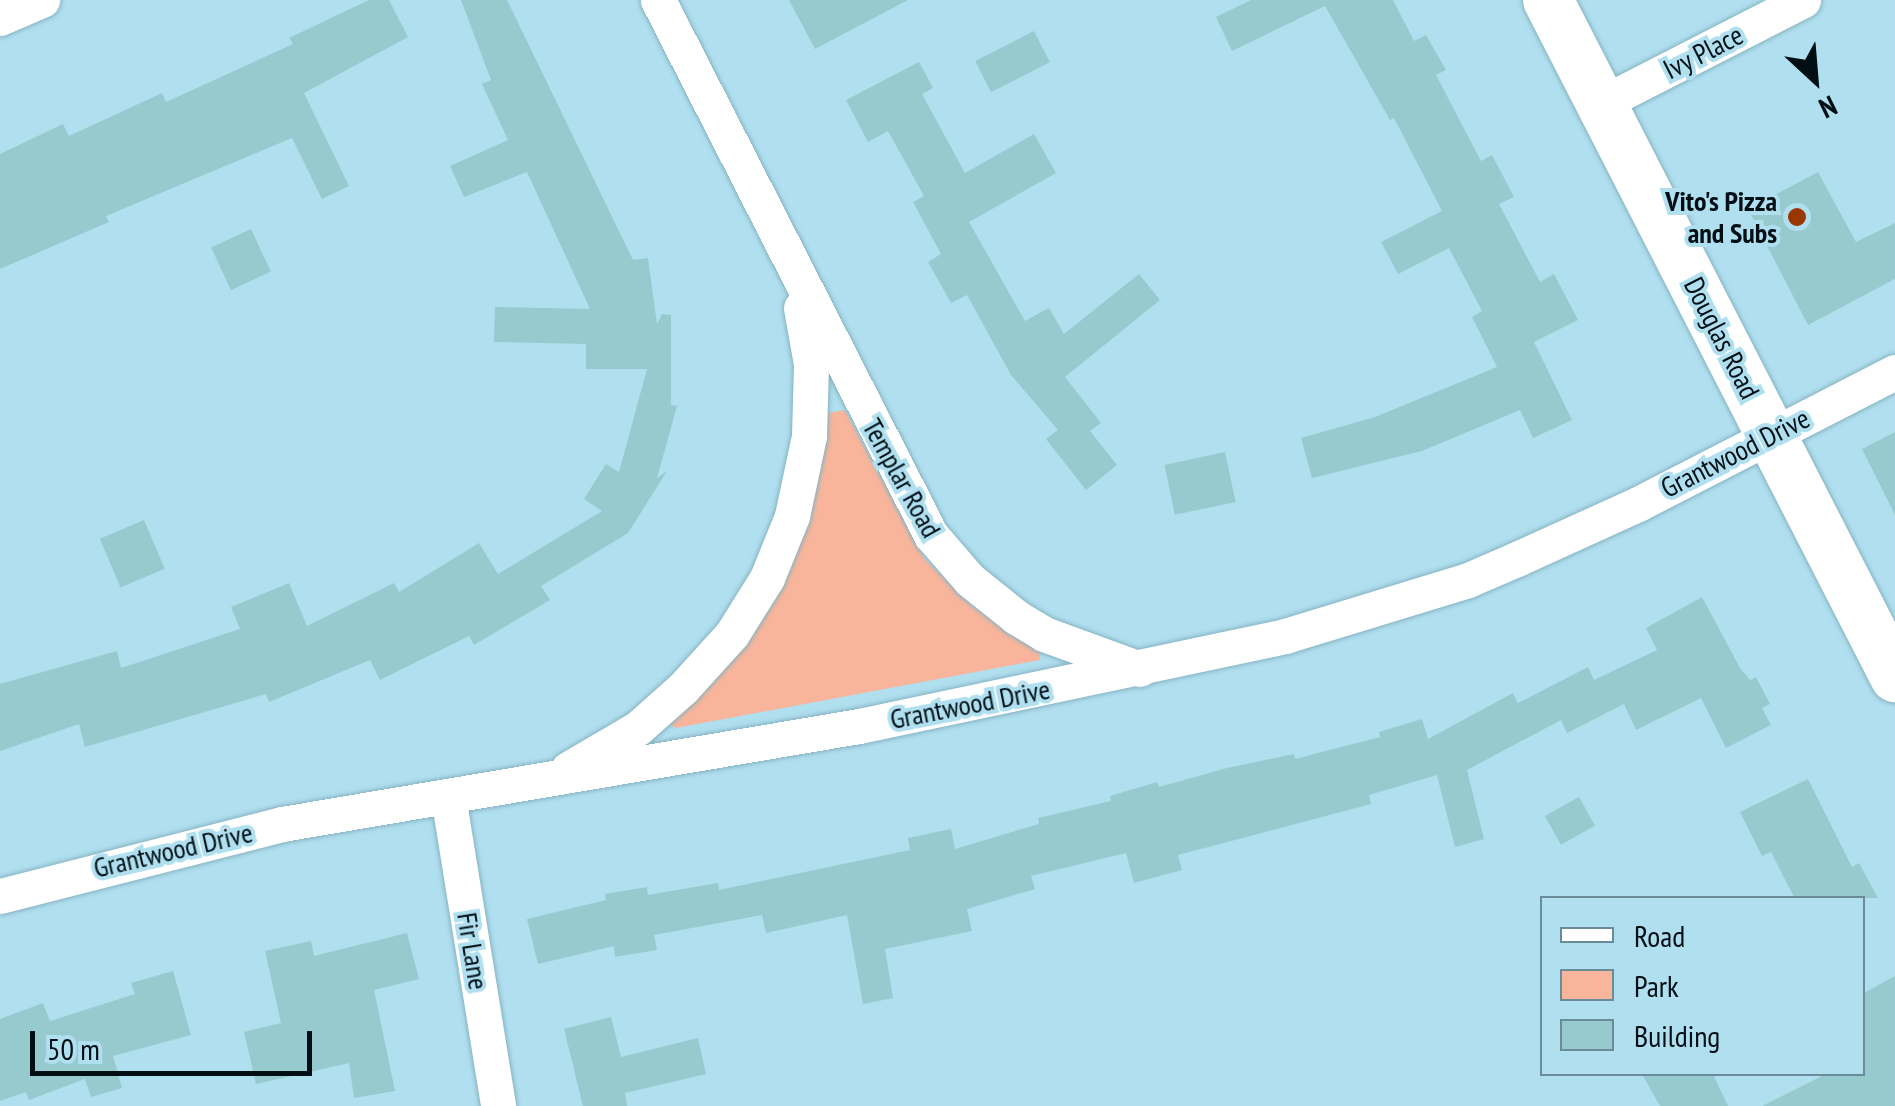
<!DOCTYPE html>
<html>
<head>
<meta charset="utf-8">
<style>
  body { margin:0 }
  #map { position:relative; width:1895px; height:1106px; overflow:hidden; background:#b0dfef; font-family:"PT Sans Narrow",sans-serif }
  div>[style] { position:absolute }
  [style*='--x'] { left:calc(var(--x)*1px); top:calc(var(--y)*1px); width:calc(var(--w)*1px); rotate:calc(var(--a)*1deg) }
  .green>* { inset:0; background:#f8b59b }
  .building>* { inset:0; background:#97cace; transform-origin:0 0 }
  .roads { filter:drop-shadow(0 0 2px #86b3c3) drop-shadow(0 0 2px #86b3c3) }
  .street>* { height:35px; margin:-17.5px; padding:0 17.5px; transform-origin:17.5px; border-radius:17.5px; background:#fff }
  .secondary>* { height:50px; margin:-25px; padding:0 25px; transform-origin:25px; border-radius:25px; background:#fff }
  .dots>* { width:28px; height:28px; translate:-50% -50%; box-sizing:border-box; border:5px solid #b0dfef; border-radius:50% }
  span { translate:-50% -50%; white-space:nowrap; text-align:center; line-height:1.15; -webkit-text-stroke:8px #b0dfef; paint-order:stroke }
  .street-label { font-size:28px; color:#010f15 }
  .poi-label { font-size:28px; color:#010f15; font-weight:700 }
  .right { translate:-100% -50%; text-align:right }
  .legend { position:absolute; left:1540px; top:896px; width:325px; height:180px; box-sizing:border-box; background:#b0dfef; border:2px solid #6a8c98; margin:0; padding:12px 18px; list-style:none; font-size:30px; color:#010f15 }
  .legend li { display:flex; align-items:center; gap:20px; height:50px }
  .legend b { width:50px; border:2px solid #6a8c98 }
  .north { position:absolute; left:1765px; top:30px; width:100px; height:100px; -webkit-text-stroke:8px #b0dfef; paint-order:stroke; rotate:154deg; font-size:28px; font-weight:700; line-height:40px; text-align:center; color:#010f15 }
  .north::after { content:''; display:block; margin:auto; width:35px; height:45px; background:#010f15; clip-path:polygon(50% 0,100% 100%,50% 72%,0 100%) }
  .scale { position:absolute; left:30px; top:1031px; width:282px; height:45px; box-sizing:border-box; border:5px solid #010f15; border-top:0; padding-left:12px; font-size:30px; line-height:35px; white-space:nowrap; color:#010f15; -webkit-text-stroke:8px #b0dfef; paint-order:stroke }
</style>
</head>
<body>
<div id="map">
  <div class="green">
    <div style="clip-path:polygon(845px 410px,924px 558px,972px 606px,1039px 645px,1040px 660px,676px 728px,666px 722px,722px 665px,828px 413px)"></div>
  </div>
  <div class="building">
    <div style="clip-path:polygon(369px 0,389px 0,408px 37px,304px 93px,349px 186px,322px 199px,292px 138px,106px 216px,109px 222px,0 269px,0 154px,63px 124px,69px 136px,162px 93px,166px 102px,293px 44px,289px 38px)"></div>
    <div style="clip-path:polygon(461px 0,507px 0,633px 260px,648px 258px,657px 324px,662px 314px,671px 315px,671px 405px,677px 406px,657px 478px,667px 471px,628px 533px,541px 586px,550px 600px,474px 645px,469px 636px,380px 680px,370px 660px,269px 702px,266px 694px,85px 747px,79px 724px,0 751px,0 684px,117px 651px,121px 668px,240px 629px,231px 607px,289px 583px,307px 626px,394px 583px,399px 592px,479px 543px,498px 574px,602px 511px,584px 499px,606px 464px,619px 472px,647px 369px,586px 369px,586px 344px,494px 342px,495px 307px,590px 309px,527px 172px,464px 197px,450px 166px,508px 140px,482px 84px,491px 80px)"></div>
    <div style="clip-path:polygon(789px 0,908px 0,815px 49px)"></div>
    <div style="clip-path:polygon(1251px 0,1393px 0,1414px 41px,1426px 35px,1446px 70px,1436px 75px,1481px 161px,1492px 155px,1514px 197px,1499px 204px,1540px 282px,1554px 274px,1578px 320px,1534px 342px,1572px 420px,1533px 438px,1520px 410px,1422px 451px,1312px 478px,1301px 438px,1375px 417px,1497px 367px,1472px 317px,1482px 311px,1449px 248px,1398px 274px,1381px 242px,1442px 211px,1394px 118px,1390px 120px,1325px 6px,1232px 51px,1216px 17px)"></div>
    <div style="left:1034px;top:31px;width:35px;height:66px;rotate:63deg"></div>
    <div style="clip-path:polygon(919px 62px,933px 88px,922px 94px,965px 173px,1034px 134px,1056px 173px,969px 222px,1025px 321px,1049px 308px,1064px 334px,1139px 274px,1160px 300px,1065px 377px,1101px 423px,1090px 431px,1117px 465px,1086px 490px,1046px 439px,1058px 430px,1011px 375px,967px 295px,951px 303px,928px 262px,941px 254px,913px 202px,924px 196px,888px 131px,868px 142px,846px 100px)"></div>
    <div style="clip-path:polygon(1818px 172px,1856px 242px,1895px 223px,1895px 279px,1808px 325px,1748px 209px)"></div>
    <div style="left:251px;top:229px;width:47px;height:44px;rotate:65deg"></div>
    <div style="clip-path:polygon(1895px 432px,1895px 515px,1862px 449px)"></div>
    <div style="left:1225px;top:452px;width:51px;height:62px;rotate:78deg"></div>
    <div style="left:144px;top:520px;width:53px;height:48px;rotate:67deg"></div>
    <div style="clip-path:polygon(1702px 597px,1740px 668px,1750px 680px,1756px 677px,1770px 704px,1762px 708px,1771px 725px,1726px 748px,1701px 698px,1636px 730px,1624px 704px,1567px 733px,1561px 720px,1467px 770px,1484px 839px,1455px 847px,1437px 775px,1369px 795px,1371px 804px,1178px 855px,1182px 870px,1134px 883px,1126px 853px,1031px 876px,1035px 889px,967px 909px,972px 931px,885px 949px,893px 998px,863px 1004px,847px 915px,766px 933px,762px 915px,654px 935px,657px 950px,615px 957px,614px 946px,538px 964px,527px 919px,606px 900px,605px 894px,647px 887px,648px 895px,718px 883px,719px 890px,910px 850px,908px 838px,951px 829px,955px 849px,1039px 824px,1038px 818px,1111px 801px,1110px 796px,1157px 782px,1159px 787px,1227px 768px,1294px 754px,1295px 759px,1380px 737px,1379px 732px,1422px 719px,1428px 739px,1513px 693px,1518px 703px,1588px 667px,1594px 680px,1657px 650px,1646px 628px)"></div>
    <div style="clip-path:polygon(1808px 779px,1852px 867px,1859px 863px,1878px 898px,1791px 898px,1794px 897px,1771px 852px,1762px 856px,1740px 812px)"></div>
    <div style="left:1579px;top:797px;width:33px;height:39px;rotate:61deg"></div>
    <div style="clip-path:polygon(407px 933px,419px 979px,374px 990px,395px 1091px,354px 1098px,349px 1063px,256px 1084px,244px 1032px,281px 1023px,265px 951px,311px 941px,314px 956px)"></div>
    <div style="clip-path:polygon(173px 971px,191px 1035px,113px 1056px,122px 1088px,91px 1097px,85px 1079px,29px 1100px,26px 1092px,0 1101px,0 1019px,43px 1003px,50px 1021px,135px 994px,131px 983px)"></div>
    <div style="clip-path:polygon(1895px 976px,1895px 1106px,1762px 1106px,1826px 1074px,1862px 1074px,1862px 994px)"></div>
    <div style="clip-path:polygon(611px 1017px,621px 1057px,698px 1038px,706px 1074px,625px 1093px,627px 1106px,583px 1106px,564px 1029px)"></div>
    <div style="clip-path:polygon(1642px 1074px,1713px 1074px,1728px 1106px,1660px 1106px)"></div>
  </div>
  <div class="roads">
    <div class="street">
      <div style="--x:658;--y:0;--w:601;--a:62.97"></div>
      <div style="--x:931;--y:535;--w:60;--a:49.1"></div>
      <div style="--x:970;--y:580;--w:59;--a:38.8"></div>
      <div style="--x:1016;--y:617;--w:33;--a:31"></div>
      <div style="--x:1044;--y:634;--w:102;--a:20"></div>
      <div style="--x:0;--y:18;--w:46;--a:-23.2"></div>
      <div style="--x:1602;--y:103;--w:226;--a:-27.1"></div>
      <div style="--x:568;--y:769;--w:81;--a:-30.4"></div>
      <div style="--x:638;--y:728;--w:60;--a:-41.6"></div>
      <div style="--x:683;--y:688;--w:73;--a:-47.8"></div>
      <div style="--x:732;--y:634;--w:66;--a:-58"></div>
      <div style="--x:767;--y:578;--w:67;--a:-68"></div>
      <div style="--x:792;--y:516;--w:82;--a:-78"></div>
      <div style="--x:809;--y:436;--w:72;--a:-88.4"></div>
      <div style="--x:811;--y:364;--w:57;--a:-100.1"></div>
      <div style="--x:448;--y:796;--w:314;--a:80.8"></div>
      <div style="--x:0;--y:896;--w:291;--a:-14.3"></div>
      <div style="--x:282;--y:824;--w:585;--a:-9.64"></div>
      <div style="--x:859;--y:726;--w:435;--a:-11.9"></div>
      <div style="--x:1285;--y:636;--w:191;--a:-17"></div>
      <div style="--x:1468;--y:580;--w:56;--a:-23.3"></div>
      <div style="--x:1519;--y:558;--w:131;--a:-24.4"></div>
      <div style="--x:1638;--y:504;--w:289;--a:-27.2"></div>
    </div>
    <div class="secondary">
      <div style="--x:1548;--y:0;--w:761;--a:62.86"></div>
    </div>
  </div>
  <div class="dots">
    <div style="left:1797px;top:217px;background:#9a3600"></div>
  </div>
  <div class="street-label">
    <span style="left:1703px;top:52px;rotate:-27deg">Ivy Place</span>
    <span style="left:1722px;top:338px;rotate:63deg">Douglas Road</span>
    <span style="left:1735px;top:453px;rotate:-27deg">Grantwood Drive</span>
    <span style="left:902px;top:478px;rotate:61deg">Templar Road</span>
    <span style="left:970px;top:704px;rotate:-11deg">Grantwood Drive</span>
    <span style="left:173px;top:850px;rotate:-13deg">Grantwood Drive</span>
    <span style="left:473px;top:951px;rotate:81deg">Fir Lane</span>
  </div>
  <div class="poi-label">
    <span class="right" style="left:1777px;top:217px">Vito's Pizza<br>and Subs</span>
  </div>
  <ul class="legend">
  <li><b style="height:12px;background:#fff"></b>Road</li>
  <li><b style="height:28px;background:#f8b59b"></b>Park</li>
  <li><b style="height:28px;background:#97cace"></b>Building</li>
  </ul>
  <div class="north">N</div>
  <div class="scale">50 m</div>
</div>
</body>
</html>
